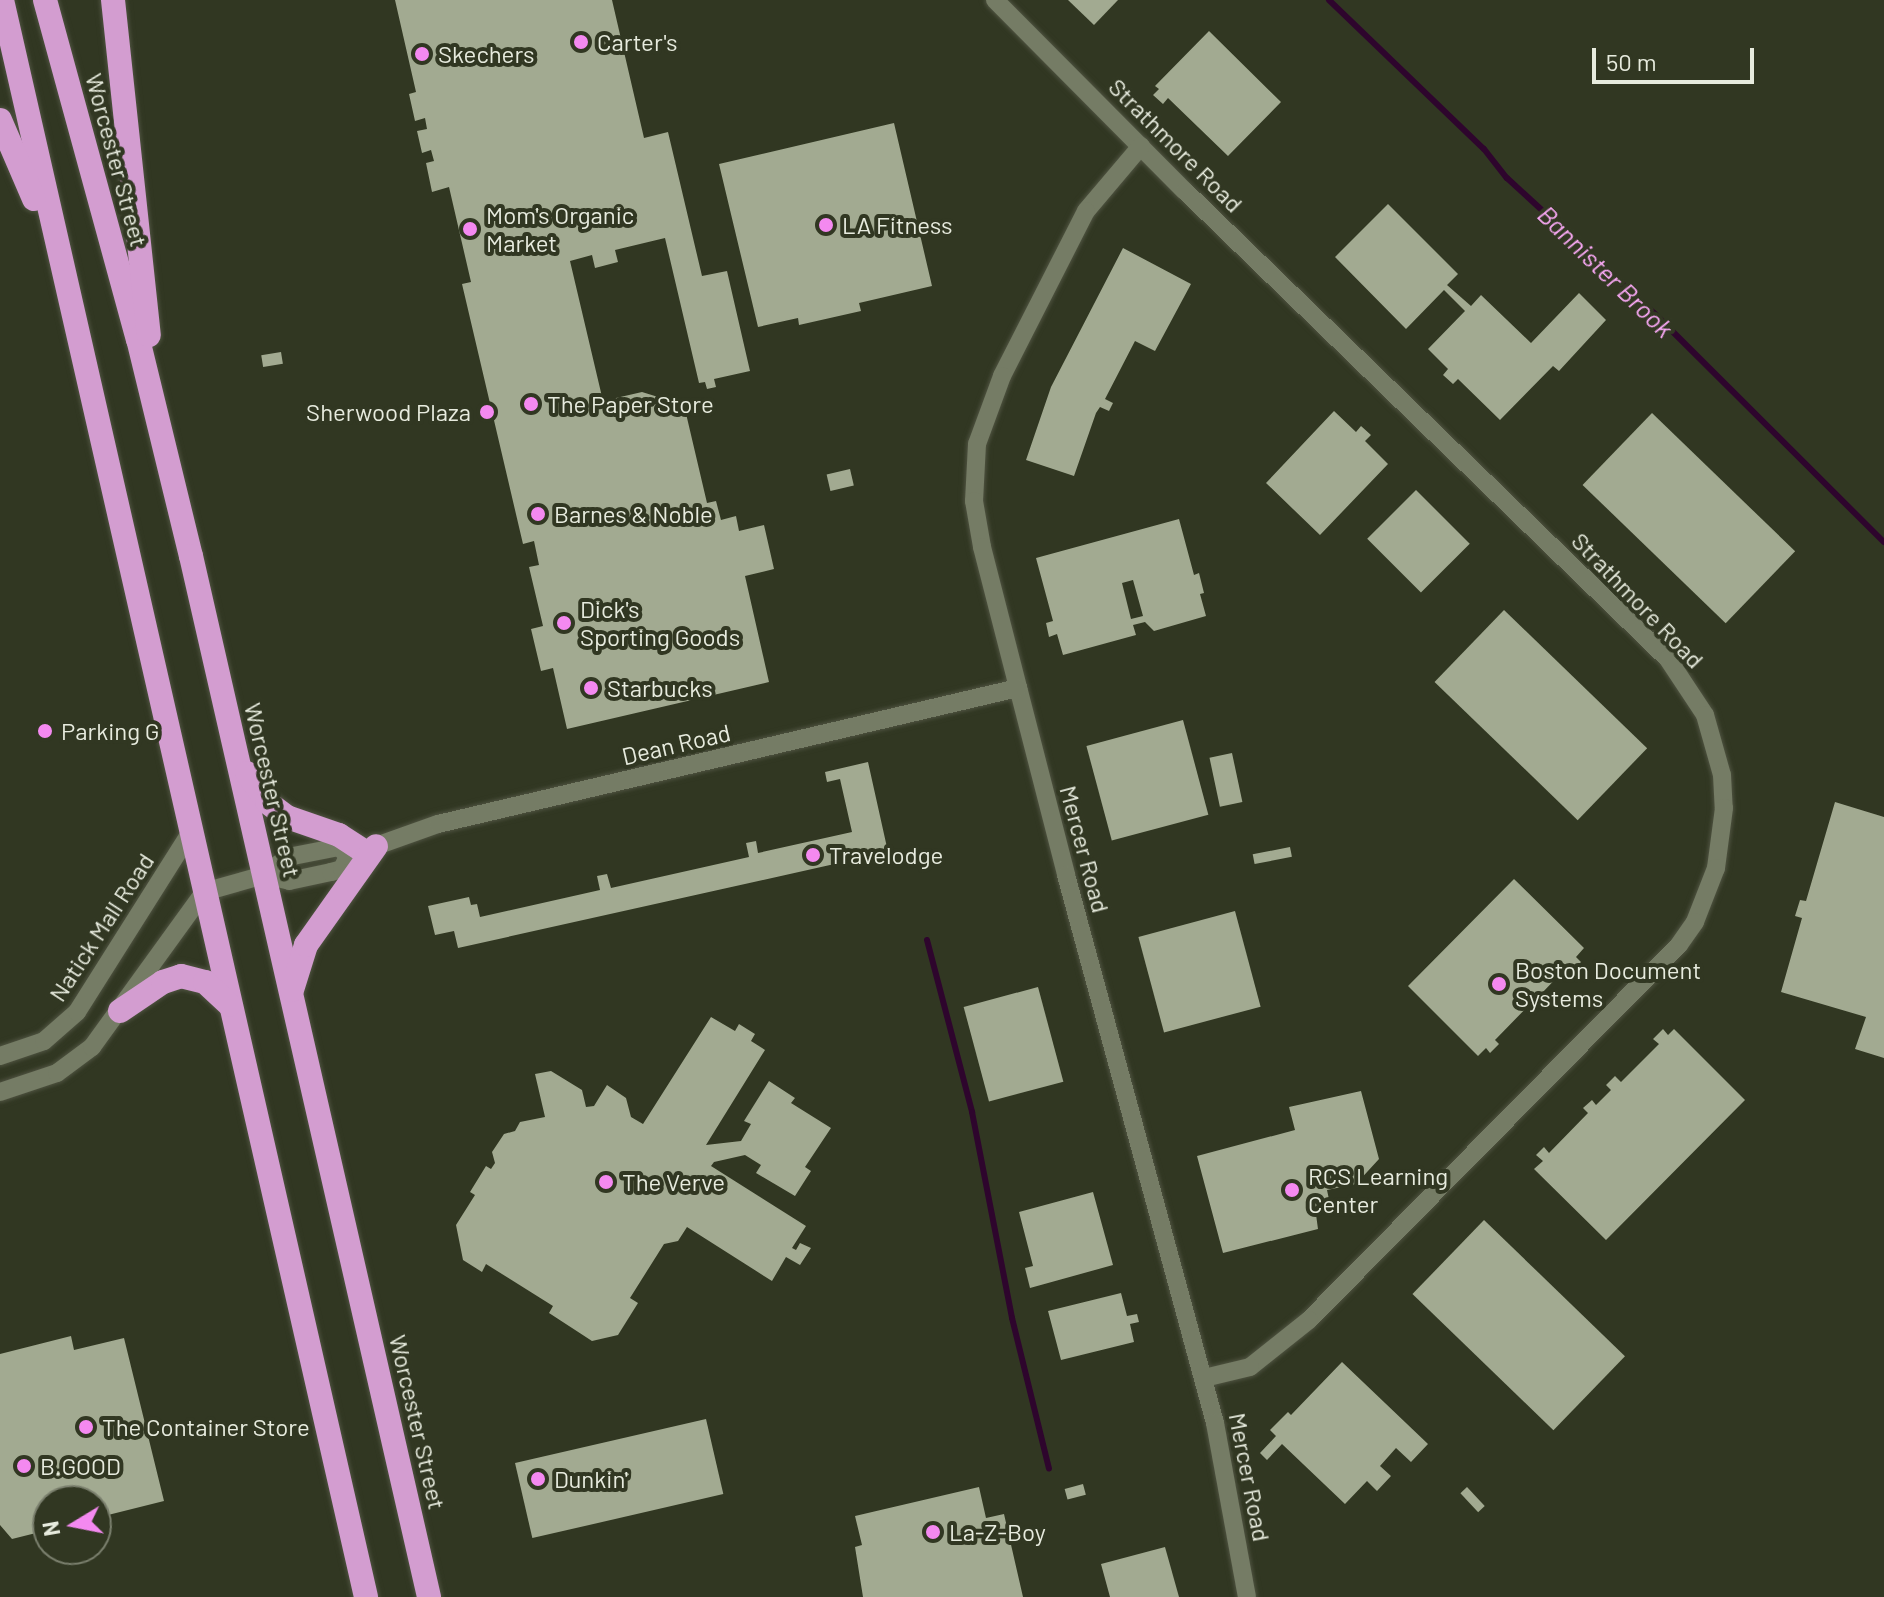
<!DOCTYPE html>
<html>
<head>
<meta charset="utf-8">
<style>
  body { margin:0 }
  #map { position:relative; width:1884px; height:1597px; overflow:hidden; background:#313722; font-family:Barlow,sans-serif }
  div>[style] { position:absolute }
  [style*='--x'] { left:calc(var(--x)*1px); top:calc(var(--y)*1px); width:calc(var(--w)*1px); rotate:calc(var(--a)*1deg) }
  .stream>* { height:6px; margin:-3px; padding:0 3px; transform-origin:3px; border-radius:3px; background:#2e052d }
  .building>* { inset:0; background:#a2aa91; transform-origin:0 0 }
  .roads { filter:drop-shadow(0 0 2px #4f5341) drop-shadow(0 0 2px #4f5341) }
  .street>* { height:18px; margin:-9px; padding:0 9px; transform-origin:9px; border-radius:9px; background:#757c65 }
  .highway>* { height:24px; margin:-12px; padding:0 12px; transform-origin:12px; border-radius:12px; background:#d39dd0 }
  .dots>* { width:22px; height:22px; translate:-50% -50%; box-sizing:border-box; border:4px solid #313722; border-radius:50% }
  span { translate:-50% -50%; white-space:nowrap; text-align:center; line-height:1.15; -webkit-text-stroke:8px #313722; paint-order:stroke }
  .poi-label { font-size:24px; color:#e7ebde }
  .left { translate:0 -50%; text-align:left }
  .right { translate:-100% -50%; text-align:right }
  .street-label { font-size:24px; color:#e7ebde }
  .water-label { font-size:26px; color:#fcaaf8; font-style:italic }
  .north { position:absolute; left:32px; top:1485px; width:80px; height:80px; box-sizing:border-box; background:#313722; border:2px solid #7a7f6d; border-radius:50%; rotate:260deg; font-size:22px; font-weight:700; line-height:32px; text-align:center; color:#e7ebde }
  .north::after { content:''; display:block; margin:auto; width:28px; height:36px; background:#f489f0; clip-path:polygon(50% 0,100% 100%,50% 72%,0 100%) }
  .scale { position:absolute; left:1592px; top:48px; width:162px; height:36px; box-sizing:border-box; border:4px solid #e7ebde; border-top:0; padding-left:10px; font-size:24px; line-height:28px; white-space:nowrap; color:#e7ebde; -webkit-text-stroke:6px #313722; paint-order:stroke }
</style>
</head>
<body>
<div id="map">
  <div class="stream">
    <div style="--x:1329;--y:0;--w:215;--a:43.9"></div>
    <div style="--x:1484;--y:149;--w:37;--a:52"></div>
    <div style="--x:1507;--y:178;--w:201;--a:42.6"></div>
    <div style="--x:1655;--y:314;--w:323;--a:44.9"></div>
    <div style="--x:927;--y:940;--w:178;--a:75.3"></div>
    <div style="--x:972;--y:1112;--w:210;--a:79"></div>
    <div style="--x:1012;--y:1318;--w:155;--a:76.2"></div>
  </div>
  <div class="building">
    <div style="clip-path:polygon(395px 0,612px 0,644px 138px,668px 132px,702px 276px,727px 271px,750px 371px,714px 379px,716px 387px,707px 389px,705px 382px,699px 383px,665px 238px,615px 250px,618px 262px,595px 268px,592px 255px,570px 261px,603px 401px,642px 392px,684px 405px,707px 503px,716px 501px,721px 520px,736px 516px,739px 531px,764px 525px,774px 569px,745px 576px,769px 682px,567px 729px,553px 668px,541px 671px,531px 629px,543px 626px,529px 567px,539px 565px,534px 541px,523px 544px,462px 284px,471px 282px,449px 187px,432px 192px,426px 163px,434px 161px,431px 150px,422px 153px,417px 131px,427px 129px,425px 118px,415px 121px,409px 94px,416px 92px)"></div>
    <div style="clip-path:polygon(1068px 0,1118px 0,1094px 25px)"></div>
    <div style="clip-path:polygon(1209px 31px,1281px 102px,1228px 156px,1168px 98px,1163px 104px,1153px 95px,1159px 89px,1155px 86px)"></div>
    <div style="clip-path:polygon(894px 123px,932px 286px,859px 303px,861px 311px,799px 325px,798px 318px,758px 327px,719px 164px)"></div>
    <div style="clip-path:polygon(1388px 204px,1458px 274px,1447px 285px,1471px 306px,1481px 295px,1531px 343px,1579px 293px,1606px 320px,1559px 371px,1553px 366px,1500px 420px,1458px 379px,1453px 384px,1443px 375px,1448px 369px,1428px 349px,1465px 311px,1444px 290px,1406px 329px,1335px 257px)"></div>
    <div style="clip-path:polygon(1123px 248px,1191px 284px,1155px 351px,1135px 341px,1105px 399px,1113px 403px,1109px 411px,1100px 407px,1096px 413px,1074px 476px,1026px 460px,1051px 387px)"></div>
    <div style="left:281px;top:352px;width:12px;height:20px;rotate:81deg"></div>
    <div style="clip-path:polygon(1334px 411px,1356px 432px,1361px 426px,1371px 435px,1365px 441px,1388px 464px,1320px 535px,1266px 483px)"></div>
    <div style="left:1652px;top:413px;width:199px;height:100px;rotate:44deg"></div>
    <div style="left:850px;top:469px;width:17px;height:24px;rotate:77deg"></div>
    <div style="left:1416px;top:490px;width:76px;height:69px;rotate:45deg"></div>
    <div style="clip-path:polygon(evenodd,1179px 519px,1194px 575px,1199px 573px,1204px 593px,1200px 594px,1206px 616px,1154px 631px,1145px 622px,1133px 625px,1136px 635px,1063px 655px,1057px 634px,1049px 637px,1046px 623px,1053px 621px,1036px 558px,1179px 519px,1133px 580px,1143px 616px,1131px 619px,1122px 583px,1133px 580px)"></div>
    <div style="left:1504px;top:610px;width:199px;height:100px;rotate:44deg"></div>
    <div style="left:1183px;top:720px;width:98px;height:100px;rotate:75deg"></div>
    <div style="left:1232px;top:753px;width:50px;height:23px;rotate:78deg"></div>
    <div style="clip-path:polygon(868px 762px,888px 852px,458px 948px,454px 931px,435px 935px,428px 906px,469px 897px,471px 905px,477px 904px,480px 917px,600px 890px,597px 876px,607px 874px,611px 888px,749px 857px,746px 843px,756px 841px,758px 853px,852px 832px,840px 779px,827px 782px,825px 772px)"></div>
    <div style="clip-path:polygon(1835px 802px,1884px 817px,1884px 1058px,1855px 1049px,1866px 1017px,1781px 992px,1802px 918px,1795px 916px,1800px 900px,1806px 901px)"></div>
    <div style="left:1290px;top:847px;width:10px;height:38px;rotate:79deg"></div>
    <div style="clip-path:polygon(1514px 879px,1584px 948px,1576px 957px,1581px 962px,1572px 971px,1567px 967px,1541px 994px,1546px 998px,1538px 1007px,1533px 1001px,1495px 1040px,1499px 1044px,1490px 1053px,1486px 1048px,1478px 1056px,1408px 986px)"></div>
    <div style="left:1235px;top:911px;width:99px;height:100px;rotate:75deg"></div>
    <div style="left:1038px;top:987px;width:98px;height:77px;rotate:75deg"></div>
    <div style="clip-path:polygon(711px 1017px,735px 1031px,739px 1024px,755px 1034px,751px 1041px,765px 1050px,706px 1145px,741px 1141px,751px 1124px,744px 1121px,769px 1081px,795px 1098px,791px 1103px,831px 1128px,805px 1167px,811px 1171px,795px 1196px,756px 1173px,761px 1165px,745px 1155px,714px 1162px,711px 1166px,806px 1226px,792px 1248px,796px 1250px,800px 1243px,811px 1248px,800px 1265px,786px 1257px,772px 1281px,687px 1227px,678px 1241px,664px 1244px,630px 1298px,638px 1303px,618px 1335px,592px 1341px,549px 1313px,553px 1306px,486px 1264px,482px 1272px,463px 1260px,456px 1225px,475px 1195px,470px 1192px,486px 1166px,491px 1169px,495px 1163px,492px 1152px,504px 1134px,515px 1131px,520px 1122px,545px 1117px,535px 1074px,551px 1071px,582px 1090px,586px 1107px,594px 1106px,607px 1085px,626px 1098px,631px 1117px,643px 1124px)"></div>
    <div style="clip-path:polygon(1663px 1029px,1668px 1035px,1674px 1029px,1745px 1100px,1606px 1240px,1534px 1169px,1543px 1161px,1536px 1155px,1544px 1147px,1549px 1153px,1588px 1113px,1583px 1108px,1592px 1100px,1596px 1105px,1611px 1090px,1606px 1085px,1615px 1076px,1621px 1082px,1659px 1044px,1653px 1039px)"></div>
    <div style="clip-path:polygon(1361px 1091px,1379px 1159px,1356px 1184px,1327px 1190px,1330px 1204px,1315px 1207px,1318px 1229px,1223px 1253px,1197px 1156px,1295px 1130px,1289px 1107px)"></div>
    <div style="clip-path:polygon(1093px 1192px,1113px 1265px,1030px 1288px,1025px 1268px,1033px 1266px,1019px 1212px)"></div>
    <div style="left:1484px;top:1220px;width:196px;height:103px;rotate:44deg"></div>
    <div style="clip-path:polygon(1121px 1293px,1127px 1316px,1137px 1314px,1139px 1322px,1130px 1324px,1134px 1342px,1061px 1360px,1048px 1311px)"></div>
    <div style="clip-path:polygon(71px 1336px,74px 1350px,124px 1338px,164px 1501px,96px 1518px,96px 1501px,48px 1501px,48px 1530px,12px 1539px,0 1525px,0 1354px)"></div>
    <div style="clip-path:polygon(1342px 1362px,1428px 1444px,1411px 1462px,1396px 1448px,1380px 1466px,1391px 1476px,1377px 1491px,1367px 1481px,1345px 1504px,1282px 1444px,1267px 1460px,1260px 1453px,1276px 1436px,1270px 1430px,1288px 1412px,1291px 1415px)"></div>
    <div style="left:706px;top:1419px;width:77px;height:196px;rotate:77deg"></div>
    <div style="left:1083px;top:1484px;width:11px;height:19px;rotate:75deg"></div>
    <div style="clip-path:polygon(979px 1487px,986px 1518px,1004px 1514px,1023px 1597px,863px 1597px,855px 1547px,862px 1545px,855px 1516px)"></div>
    <div style="left:1467px;top:1487px;width:26px;height:9px;rotate:47deg"></div>
    <div style="clip-path:polygon(1165px 1547px,1179px 1597px,1110px 1597px,1101px 1564px)"></div>
  </div>
  <div class="roads">
    <div class="street">
      <div style="--x:995;--y:0;--w:269;--a:45.2"></div>
      <div style="--x:1185;--y:191;--w:673;--a:44.1"></div>
      <div style="--x:1668;--y:659;--w:67;--a:56.5"></div>
      <div style="--x:1705;--y:715;--w:62;--a:74.2"></div>
      <div style="--x:1722;--y:775;--w:33;--a:87"></div>
      <div style="--x:1724;--y:808;--w:61;--a:97.6"></div>
      <div style="--x:1716;--y:868;--w:58;--a:111.3"></div>
      <div style="--x:1695;--y:922;--w:28;--a:125"></div>
      <div style="--x:1679;--y:945;--w:527;--a:134.62"></div>
      <div style="--x:1309;--y:1320;--w:75;--a:141.5"></div>
      <div style="--x:1250;--y:1367;--w:47;--a:166.6"></div>
      <div style="--x:1141;--y:146;--w:85;--a:130.2"></div>
      <div style="--x:1086;--y:211;--w:185;--a:117"></div>
      <div style="--x:1002;--y:376;--w:72;--a:110.2"></div>
      <div style="--x:977;--y:444;--w:57;--a:93"></div>
      <div style="--x:974;--y:501;--w:47;--a:80.1"></div>
      <div style="--x:982;--y:547;--w:339;--a:75.6"></div>
      <div style="--x:1066;--y:875;--w:568;--a:74.79"></div>
      <div style="--x:1215;--y:1423;--w:177;--a:79.6"></div>
      <div style="--x:264;--y:875;--w:26;--a:13"></div>
      <div style="--x:289;--y:881;--w:43;--a:-12.1"></div>
      <div style="--x:331;--y:872;--w:11;--a:-15"></div>
      <div style="--x:342;--y:869;--w:14;--a:-65"></div>
      <div style="--x:348;--y:856;--w:96;--a:-19.6"></div>
      <div style="--x:438;--y:824;--w:596;--a:-13.2"></div>
      <div style="--x:0;--y:1056;--w:46;--a:-18.8"></div>
      <div style="--x:44;--y:1041;--w:44;--a:-41.3"></div>
      <div style="--x:77;--y:1012;--w:212;--a:-57.7"></div>
      <div style="--x:0;--y:1092;--w:60;--a:-18.4"></div>
      <div style="--x:57;--y:1073;--w:44;--a:-36.6"></div>
      <div style="--x:92;--y:1047;--w:191;--a:-54.1"></div>
      <div style="--x:204;--y:892;--w:62;--a:-15.8"></div>
      <div style="--x:264;--y:875;--w:30;--a:-37"></div>
      <div style="--x:288;--y:857;--w:52;--a:-11.1"></div>
      <div style="--x:339;--y:847;--w:13;--a:45"></div>
    </div>
    <div class="highway">
      <div style="--x:2;--y:0;--w:1638;--a:77.16"></div>
      <div style="--x:45;--y:0;--w:352;--a:74.7"></div>
      <div style="--x:138;--y:339;--w:223;--a:76.3"></div>
      <div style="--x:191;--y:556;--w:1068;--a:77.12"></div>
      <div style="--x:113;--y:0;--w:337;--a:83.9"></div>
      <div style="--x:0;--y:120;--w:86;--a:66.7"></div>
      <div style="--x:247;--y:773;--w:35;--a:55"></div>
      <div style="--x:267;--y:802;--w:25;--a:37"></div>
      <div style="--x:287;--y:817;--w:55;--a:19.1"></div>
      <div style="--x:339;--y:835;--w:30;--a:33"></div>
      <div style="--x:292;--y:990;--w:47;--a:-72.7"></div>
      <div style="--x:306;--y:945;--w:121;--a:-54.7"></div>
      <div style="--x:120;--y:1011;--w:52;--a:-34"></div>
      <div style="--x:163;--y:982;--w:19;--a:-18"></div>
      <div style="--x:181;--y:976;--w:25;--a:14"></div>
      <div style="--x:205;--y:982;--w:33;--a:43"></div>
    </div>
  </div>
  <div class="dots">
    <div style="left:581px;top:42px;background:#f489f0"></div>
    <div style="left:422px;top:54px;background:#f489f0"></div>
    <div style="left:826px;top:225px;background:#f489f0"></div>
    <div style="left:470px;top:229px;background:#f489f0"></div>
    <div style="left:531px;top:404px;background:#f489f0"></div>
    <div style="left:487px;top:412px;background:#f489f0"></div>
    <div style="left:538px;top:514px;background:#f489f0"></div>
    <div style="left:564px;top:623px;background:#f489f0"></div>
    <div style="left:591px;top:688px;background:#f489f0"></div>
    <div style="left:45px;top:731px;background:#f489f0"></div>
    <div style="left:813px;top:855px;background:#f489f0"></div>
    <div style="left:1499px;top:984px;background:#f489f0"></div>
    <div style="left:606px;top:1182px;background:#f489f0"></div>
    <div style="left:1292px;top:1190px;background:#f489f0"></div>
    <div style="left:86px;top:1427px;background:#f489f0"></div>
    <div style="left:24px;top:1466px;background:#f489f0"></div>
    <div style="left:538px;top:1479px;background:#f489f0"></div>
    <div style="left:933px;top:1532px;background:#f489f0"></div>
  </div>
  <div class="poi-label">
    <span class="left" style="left:597px;top:42px">Carter's</span>
    <span class="left" style="left:438px;top:54px">Skechers</span>
    <span class="left" style="left:486px;top:229px">Mom's Organic<br>Market</span>
    <span class="left" style="left:842px;top:225px">LA Fitness</span>
    <span class="left" style="left:547px;top:404px">The Paper Store</span>
    <span class="right" style="left:471px;top:412px">Sherwood Plaza</span>
    <span class="left" style="left:554px;top:514px">Barnes &amp; Noble</span>
    <span class="left" style="left:580px;top:623px">Dick's<br>Sporting Goods</span>
    <span class="left" style="left:607px;top:688px">Starbucks</span>
    <span class="left" style="left:61px;top:731px">Parking G</span>
    <span class="left" style="left:829px;top:855px">Travelodge</span>
    <span class="left" style="left:1515px;top:984px">Boston Document<br>Systems</span>
    <span class="left" style="left:1308px;top:1190px">RCS Learning<br>Center</span>
    <span class="left" style="left:622px;top:1182px">The Verve</span>
    <span class="left" style="left:102px;top:1427px">The Container Store</span>
    <span class="left" style="left:40px;top:1466px">B.GOOD</span>
    <span class="left" style="left:554px;top:1479px">Dunkin'</span>
    <span class="left" style="left:949px;top:1532px">La-Z-Boy</span>
  </div>
  <div class="street-label">
    <span style="left:1176px;top:145px;rotate:45deg">Strathmore Road</span>
    <span style="left:117px;top:160px;rotate:75deg">Worcester Street</span>
    <span style="left:1638px;top:600px;rotate:46deg">Strathmore Road</span>
    <span style="left:676px;top:744px;rotate:-13deg">Dean Road</span>
    <span style="left:273px;top:790px;rotate:77deg">Worcester Street</span>
    <span style="left:1085px;top:849px;rotate:75deg">Mercer Road</span>
    <span style="left:101px;top:927px;rotate:-57deg">Natick Mall Road</span>
    <span style="left:418px;top:1422px;rotate:77deg">Worcester Street</span>
    <span style="left:1250px;top:1477px;rotate:79deg">Mercer Road</span>
  </div>
  <div class="water-label">
    <span style="left:1606px;top:271px;rotate:44deg">Bannister Brook</span>
  </div>
  <div class="north">N</div>
  <div class="scale">50 m</div>
</div>
</body>
</html>
